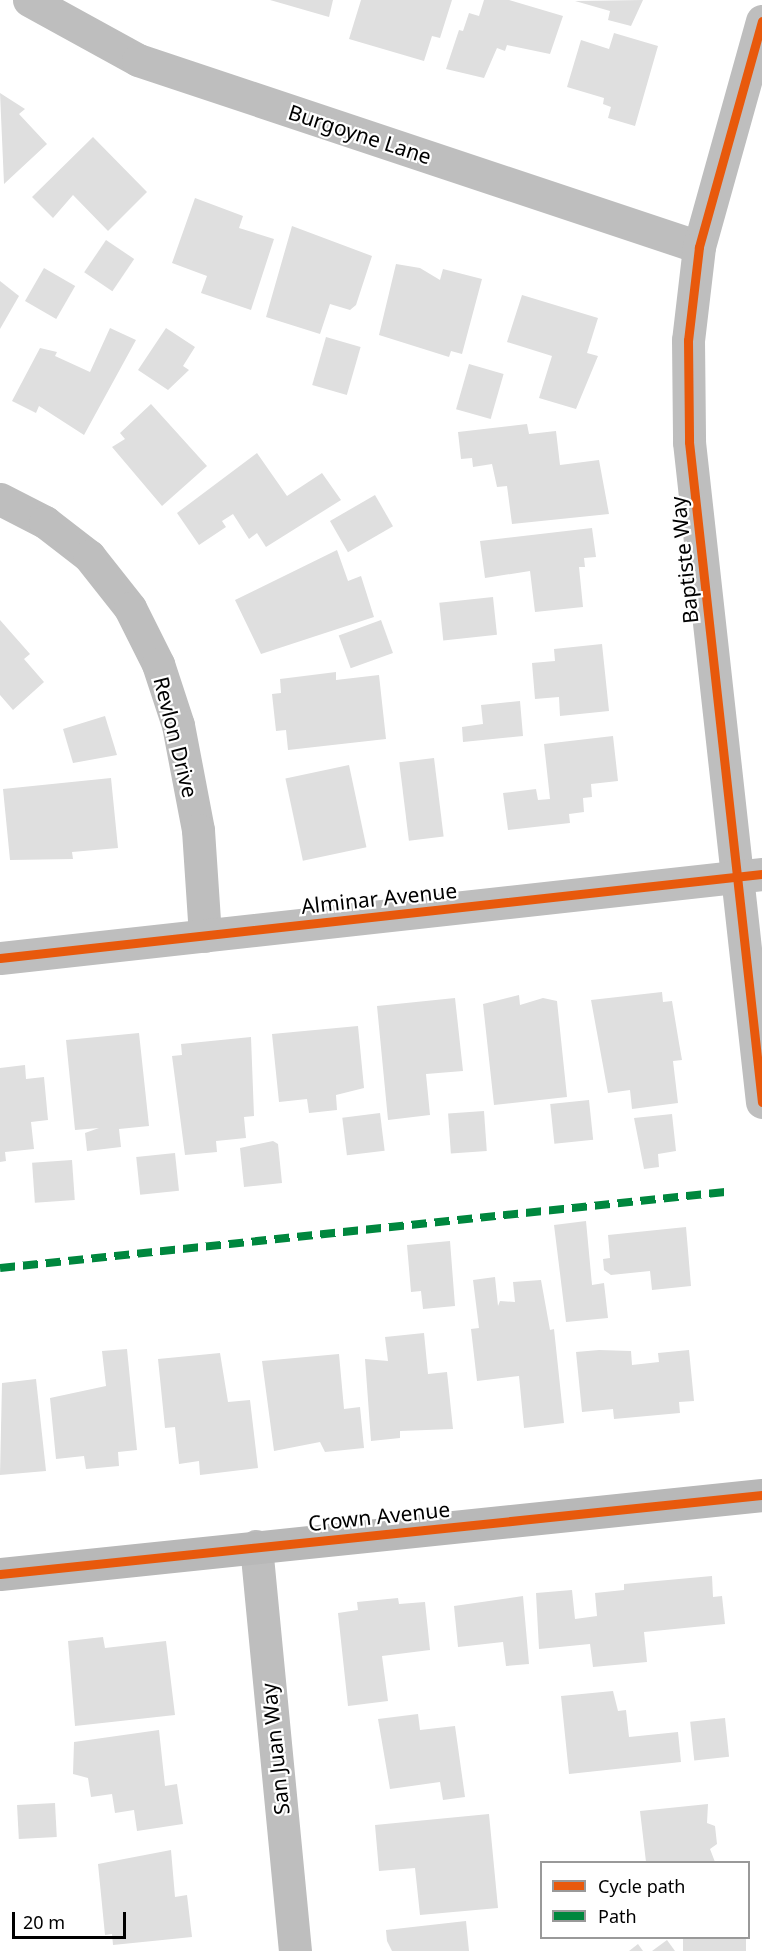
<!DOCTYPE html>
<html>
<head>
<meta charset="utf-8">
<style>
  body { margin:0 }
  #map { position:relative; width:762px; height:1951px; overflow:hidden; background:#fff; font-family:"Noto Sans",sans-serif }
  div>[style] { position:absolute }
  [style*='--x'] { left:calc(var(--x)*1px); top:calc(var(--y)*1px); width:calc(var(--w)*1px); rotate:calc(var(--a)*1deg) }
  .building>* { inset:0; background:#dfdfdf; transform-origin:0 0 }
  .street>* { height:33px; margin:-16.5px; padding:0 16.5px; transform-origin:16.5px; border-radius:16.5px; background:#bebebe }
  .secondary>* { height:33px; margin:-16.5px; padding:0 16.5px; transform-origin:16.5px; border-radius:16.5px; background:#b8b8b8 }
  .quiet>* { height:8px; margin-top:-4px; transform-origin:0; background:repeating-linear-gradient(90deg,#00873e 0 15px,transparent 0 23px) }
  .cycleway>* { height:9px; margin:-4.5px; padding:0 4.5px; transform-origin:4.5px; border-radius:4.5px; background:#e8590c }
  span { translate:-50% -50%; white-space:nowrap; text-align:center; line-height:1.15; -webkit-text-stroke:4.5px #fff; paint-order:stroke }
  .street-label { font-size:21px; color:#000 }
  .legend { position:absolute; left:540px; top:1861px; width:210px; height:78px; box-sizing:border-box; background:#fff; border:2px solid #999; margin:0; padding:8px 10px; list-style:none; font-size:18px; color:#000 }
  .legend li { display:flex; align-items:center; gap:12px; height:30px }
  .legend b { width:30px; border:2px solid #999 }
  .scale { position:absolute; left:12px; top:1912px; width:114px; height:27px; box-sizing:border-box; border:3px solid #000; border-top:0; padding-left:8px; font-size:18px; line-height:21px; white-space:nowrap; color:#000; -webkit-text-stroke:4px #fff; paint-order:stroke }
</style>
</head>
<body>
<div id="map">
  <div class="building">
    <div style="clip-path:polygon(270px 0,333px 0,329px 17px)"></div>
    <div style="clip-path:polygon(361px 0,452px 0,440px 38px,432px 36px,424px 61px,349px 39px)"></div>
    <div style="clip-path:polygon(484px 0,509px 0,563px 16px,550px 54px,507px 45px,505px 51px,497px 48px,484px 78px,446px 69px,459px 30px,463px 31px,469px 13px,479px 16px)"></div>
    <div style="clip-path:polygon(643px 0,631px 26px,608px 20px,610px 11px,575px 1px)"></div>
    <div style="clip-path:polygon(614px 33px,658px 46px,635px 126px,608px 118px,611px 107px,603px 104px,604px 98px,567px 87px,581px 40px,609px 49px)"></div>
    <div style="clip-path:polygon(0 93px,25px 109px,19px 114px,47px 144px,4px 184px)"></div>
    <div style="clip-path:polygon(93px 137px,147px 192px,108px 231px,73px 195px,53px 218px,32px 197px)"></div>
    <div style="clip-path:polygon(195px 198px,243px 216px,239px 228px,274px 239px,251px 310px,201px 293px,207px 276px,172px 263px)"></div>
    <div style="clip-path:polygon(292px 226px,372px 256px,356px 305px,350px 310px,330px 304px,320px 334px,266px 317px)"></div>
    <div style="left:106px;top:240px;width:34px;height:39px;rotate:34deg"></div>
    <div style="clip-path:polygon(396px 264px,420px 268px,440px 280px,443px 269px,482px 279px,462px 354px,451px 351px,449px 357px,379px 335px)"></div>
    <div style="left:44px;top:268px;width:36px;height:38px;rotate:30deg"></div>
    <div style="clip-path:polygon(0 281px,19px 296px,0 329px)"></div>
    <div style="clip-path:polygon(522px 295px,598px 318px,587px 353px,598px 356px,576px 409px,539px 398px,552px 356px,507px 342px)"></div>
    <div style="clip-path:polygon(110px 328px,136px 340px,84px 435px,39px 406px,36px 413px,12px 401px,40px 348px,57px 352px,55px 356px,90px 372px)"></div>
    <div style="clip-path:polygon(166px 328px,195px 347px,183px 366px,189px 370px,168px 390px,138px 370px)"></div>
    <div style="left:326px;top:337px;width:36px;height:50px;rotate:16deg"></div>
    <div style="left:469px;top:364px;width:36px;height:47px;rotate:16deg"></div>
    <div style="clip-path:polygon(151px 404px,207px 466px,162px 506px,112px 447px,125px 439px,120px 433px)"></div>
    <div style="clip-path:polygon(527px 424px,529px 434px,556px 431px,560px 465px,599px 460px,609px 514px,512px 524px,507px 486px,497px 487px,492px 464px,473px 467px,472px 458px,461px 459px,458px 432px)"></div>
    <div style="clip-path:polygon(257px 453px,287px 496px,322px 473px,341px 500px,266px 547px,257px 533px,249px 539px,233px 514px,222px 521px,226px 527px,199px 545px,177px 513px)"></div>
    <div style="left:375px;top:495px;width:36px;height:52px;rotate:60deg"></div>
    <div style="clip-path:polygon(592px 528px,596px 557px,584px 558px,585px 567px,579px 567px,583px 607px,535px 612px,530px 571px,485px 578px,480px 541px)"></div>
    <div style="clip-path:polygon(337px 550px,348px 581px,361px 576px,374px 617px,261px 654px,235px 600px)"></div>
    <div style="left:493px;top:597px;width:38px;height:54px;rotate:84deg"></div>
    <div style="clip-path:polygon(0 620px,30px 654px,24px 659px,44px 682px,13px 710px,0 695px)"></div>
    <div style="left:381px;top:620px;width:35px;height:45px;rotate:70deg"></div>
    <div style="clip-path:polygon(602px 644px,609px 711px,560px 716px,559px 697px,535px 699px,532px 663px,555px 661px,554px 649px)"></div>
    <div style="clip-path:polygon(336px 672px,336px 680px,379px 675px,386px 739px,288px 750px,286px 730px,276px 731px,272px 694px,281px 693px,280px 679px)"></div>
    <div style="clip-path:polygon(520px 701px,523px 736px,463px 742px,462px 727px,483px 724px,481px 705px)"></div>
    <div style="clip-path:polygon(105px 716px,117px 755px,73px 763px,63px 729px)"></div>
    <div style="clip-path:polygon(613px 736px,618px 781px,591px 784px,592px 797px,583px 798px,584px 812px,569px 814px,570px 823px,508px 830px,503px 793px,536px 789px,538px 800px,550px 799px,544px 744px)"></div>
    <div style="left:434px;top:758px;width:79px;height:35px;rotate:83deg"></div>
    <div style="left:349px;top:765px;width:84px;height:65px;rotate:78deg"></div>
    <div style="clip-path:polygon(111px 778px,118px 848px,72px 852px,73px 859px,10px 860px,3px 789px)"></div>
    <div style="clip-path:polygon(662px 992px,663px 1002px,672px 1001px,679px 1043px,682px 1060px,673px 1061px,678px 1103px,632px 1109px,630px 1090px,608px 1093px,591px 1000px)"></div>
    <div style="clip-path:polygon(519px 995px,520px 1005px,543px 998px,557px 1001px,567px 1097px,494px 1105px,483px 1004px)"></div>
    <div style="clip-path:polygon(455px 998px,463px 1071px,426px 1074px,430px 1115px,388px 1120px,377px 1006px)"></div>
    <div style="clip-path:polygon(358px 1026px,364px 1088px,336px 1095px,337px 1110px,309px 1113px,307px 1099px,279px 1102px,272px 1034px)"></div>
    <div style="clip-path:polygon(139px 1033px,149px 1126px,119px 1129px,121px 1147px,87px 1151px,85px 1133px,99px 1128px,75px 1130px,66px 1040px)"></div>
    <div style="clip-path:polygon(251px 1037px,254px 1116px,244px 1117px,246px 1138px,216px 1141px,217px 1152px,185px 1155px,172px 1056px,182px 1055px,181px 1044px)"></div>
    <div style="clip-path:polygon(25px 1065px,26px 1079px,44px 1077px,48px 1120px,31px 1122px,34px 1149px,5px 1152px,6px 1161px,0 1162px,0 1068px)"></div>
    <div style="left:589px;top:1100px;width:40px;height:39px;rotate:84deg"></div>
    <div style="left:484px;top:1111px;width:40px;height:36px;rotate:86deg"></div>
    <div style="left:380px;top:1113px;width:38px;height:38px;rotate:83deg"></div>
    <div style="clip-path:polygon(672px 1114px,676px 1151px,658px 1154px,659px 1167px,644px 1169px,634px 1118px)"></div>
    <div style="clip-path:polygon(273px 1141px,278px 1144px,282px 1183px,244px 1187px,240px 1148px)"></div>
    <div style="left:175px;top:1153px;width:38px;height:39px;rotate:84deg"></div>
    <div style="left:72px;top:1160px;width:40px;height:40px;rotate:86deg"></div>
    <div style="clip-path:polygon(586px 1221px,592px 1285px,604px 1283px,608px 1318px,566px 1322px,554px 1225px)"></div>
    <div style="clip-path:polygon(686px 1227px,691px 1286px,652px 1290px,650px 1271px,611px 1275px,604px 1270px,603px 1259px,610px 1258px,608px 1235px)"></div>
    <div style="clip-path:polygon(450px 1241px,455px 1306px,423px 1309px,421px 1291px,411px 1292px,407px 1245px)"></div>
    <div style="clip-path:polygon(495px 1277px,498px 1306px,500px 1301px,515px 1302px,513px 1282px,541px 1280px,550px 1330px,554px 1329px,564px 1423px,524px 1428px,519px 1376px,477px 1381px,471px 1329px,479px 1328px,473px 1280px)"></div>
    <div style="clip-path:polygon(424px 1333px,428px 1374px,447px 1372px,453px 1429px,400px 1431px,400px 1438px,371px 1441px,365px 1359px,388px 1361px,385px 1337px)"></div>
    <div style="clip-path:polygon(127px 1349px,137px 1450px,118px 1452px,119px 1466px,86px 1469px,84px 1456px,56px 1459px,50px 1398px,106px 1386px,102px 1351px)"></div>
    <div style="clip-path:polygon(599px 1350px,631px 1351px,632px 1365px,659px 1362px,658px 1353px,689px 1350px,694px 1401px,679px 1402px,680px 1413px,614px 1419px,613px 1409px,582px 1412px,576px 1352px)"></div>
    <div style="clip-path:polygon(220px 1353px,228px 1402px,250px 1400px,258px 1468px,200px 1475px,199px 1461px,179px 1464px,175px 1427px,165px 1428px,158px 1359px)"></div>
    <div style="clip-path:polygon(339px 1354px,344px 1409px,360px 1407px,364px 1448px,325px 1452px,320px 1442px,274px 1451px,262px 1361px)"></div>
    <div style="clip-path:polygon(36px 1379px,46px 1471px,0 1475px,2px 1383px)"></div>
    <div style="clip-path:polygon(712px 1576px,713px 1597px,722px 1596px,725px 1624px,644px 1632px,647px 1662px,593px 1667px,590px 1644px,539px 1649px,536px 1593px,572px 1590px,575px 1619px,597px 1616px,595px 1593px,624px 1590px,624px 1584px)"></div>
    <div style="clip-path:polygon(523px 1596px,529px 1664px,506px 1666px,503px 1642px,458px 1647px,454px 1606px)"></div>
    <div style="clip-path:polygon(398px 1598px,399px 1604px,425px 1602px,430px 1650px,382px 1656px,388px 1701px,348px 1706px,338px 1613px,358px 1610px,357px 1602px)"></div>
    <div style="clip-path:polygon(103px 1637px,105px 1648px,166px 1641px,175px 1715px,75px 1726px,68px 1641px)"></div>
    <div style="clip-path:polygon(613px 1691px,618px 1711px,626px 1710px,629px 1737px,678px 1732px,681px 1762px,569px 1774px,561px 1696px)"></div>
    <div style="clip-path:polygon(418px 1714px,420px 1730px,455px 1726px,465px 1797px,443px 1800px,440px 1782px,390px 1789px,378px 1719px)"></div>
    <div style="left:725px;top:1718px;width:39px;height:35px;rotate:84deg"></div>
    <div style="clip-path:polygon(159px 1730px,165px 1786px,177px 1784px,183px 1824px,137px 1831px,134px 1810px,115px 1813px,112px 1794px,91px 1797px,88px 1778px,73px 1774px,74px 1742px)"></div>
    <div style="left:55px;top:1803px;width:34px;height:38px;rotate:87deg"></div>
    <div style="clip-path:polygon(708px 1804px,707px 1823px,715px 1826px,717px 1844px,710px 1849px,715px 1862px,646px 1862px,640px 1811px)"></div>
    <div style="clip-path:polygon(489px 1814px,498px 1908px,420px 1915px,415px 1868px,379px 1871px,375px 1825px)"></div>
    <div style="clip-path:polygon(171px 1850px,175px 1897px,187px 1895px,192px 1937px,113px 1945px,112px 1934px,105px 1935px,98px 1864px)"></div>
    <div style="clip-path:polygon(466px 1921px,469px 1951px,392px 1951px,387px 1941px,386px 1930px)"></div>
    <div style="left:683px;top:1938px;width:63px;height:13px"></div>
    <div style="clip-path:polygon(667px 1940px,675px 1951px,652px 1951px)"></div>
    <div style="clip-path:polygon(638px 1944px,643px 1951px,629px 1951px)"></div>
  </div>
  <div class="street">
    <div style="--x:29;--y:0;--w:124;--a:28.8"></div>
    <div style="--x:138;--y:60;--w:591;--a:18.43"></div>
    <div style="--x:762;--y:21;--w:235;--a:105.6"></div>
    <div style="--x:699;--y:247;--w:94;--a:96.7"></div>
    <div style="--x:688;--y:340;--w:102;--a:89.4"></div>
    <div style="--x:689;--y:442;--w:664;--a:83.69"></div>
    <div style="--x:0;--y:499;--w:51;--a:27.1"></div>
    <div style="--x:45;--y:522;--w:56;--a:37.7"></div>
    <div style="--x:89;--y:556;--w:66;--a:51.7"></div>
    <div style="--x:130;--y:608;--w:63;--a:63.4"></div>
    <div style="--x:158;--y:664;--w:64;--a:71.8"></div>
    <div style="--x:178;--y:725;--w:107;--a:79.2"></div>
    <div style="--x:198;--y:830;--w:106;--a:86.2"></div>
    <div style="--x:0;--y:958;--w:767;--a:-6.29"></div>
    <div style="--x:256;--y:1546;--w:407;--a:84.5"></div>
  </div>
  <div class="secondary">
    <div style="--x:0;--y:1574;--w:766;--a:-5.92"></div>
  </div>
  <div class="quiet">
    <div style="--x:0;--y:1268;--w:729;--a:-5.98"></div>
  </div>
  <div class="cycleway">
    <div style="--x:762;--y:21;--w:235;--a:105.6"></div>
    <div style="--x:699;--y:247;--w:94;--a:96.7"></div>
    <div style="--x:688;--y:340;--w:102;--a:89.4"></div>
    <div style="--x:689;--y:442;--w:664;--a:83.69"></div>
    <div style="--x:0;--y:958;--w:767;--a:-6.29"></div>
    <div style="--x:0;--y:1574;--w:766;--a:-5.92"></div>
  </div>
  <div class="street-label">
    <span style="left:360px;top:134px;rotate:18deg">Burgoyne Lane</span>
    <span style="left:684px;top:560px;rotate:-96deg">Baptiste Way</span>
    <span style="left:176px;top:737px;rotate:76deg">Revlon Drive</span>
    <span style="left:379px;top:898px;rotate:-6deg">Alminar Avenue</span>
    <span style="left:379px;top:1516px;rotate:-6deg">Crown Avenue</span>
    <span style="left:275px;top:1749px;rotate:-96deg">San Juan Way</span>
  </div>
  <ul class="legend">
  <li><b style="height:8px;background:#e8590c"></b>Cycle path</li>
  <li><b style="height:8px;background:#00873e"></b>Path</li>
  </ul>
  <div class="scale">20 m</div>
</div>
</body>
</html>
